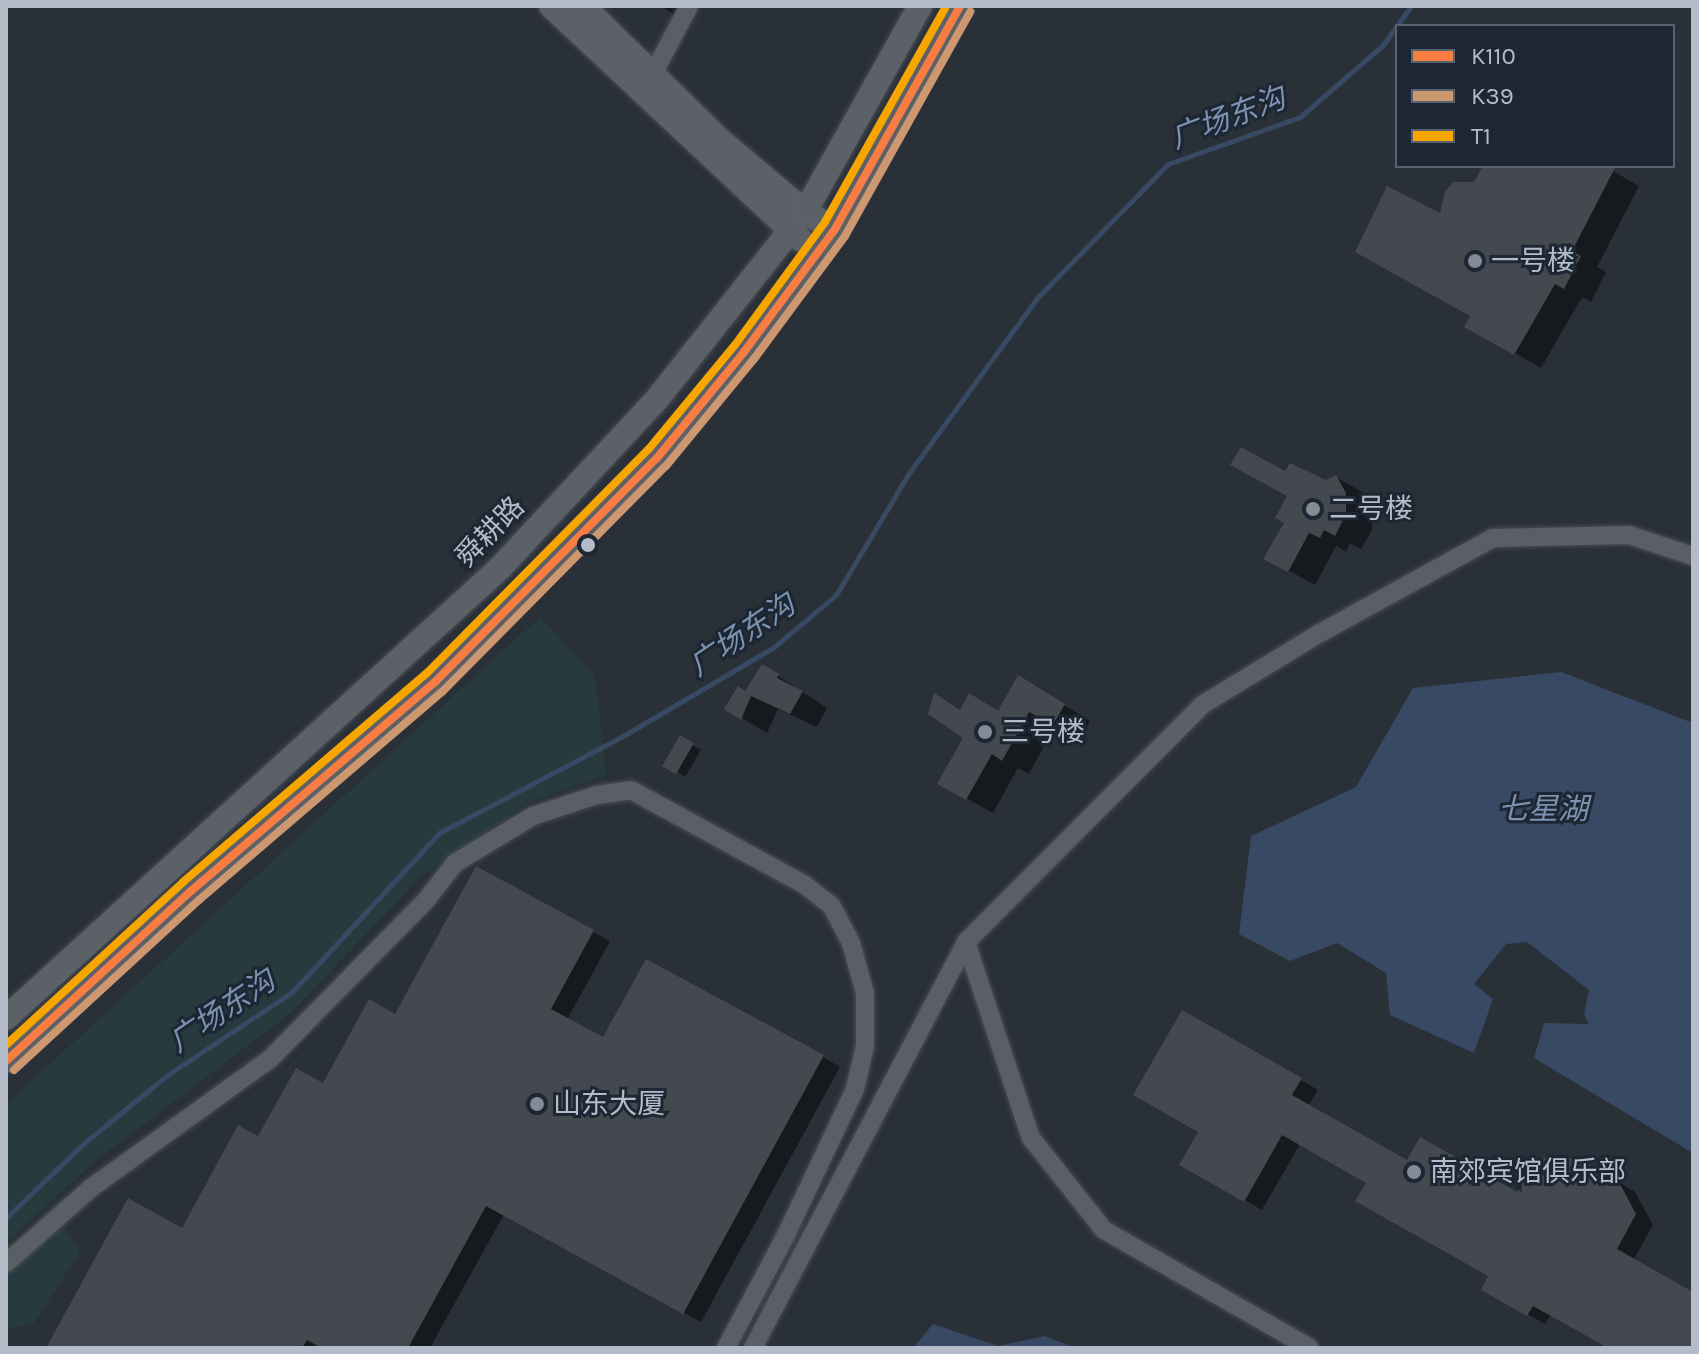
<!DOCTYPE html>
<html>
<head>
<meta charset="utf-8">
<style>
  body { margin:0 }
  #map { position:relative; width:1699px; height:1354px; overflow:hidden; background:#2a3038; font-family:Karla,"Noto Sans SC",sans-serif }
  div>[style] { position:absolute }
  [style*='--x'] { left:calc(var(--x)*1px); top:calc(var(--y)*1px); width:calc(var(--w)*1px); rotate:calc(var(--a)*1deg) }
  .green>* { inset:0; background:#273a3e }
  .water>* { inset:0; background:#384963 }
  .shadow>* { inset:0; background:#0007; transform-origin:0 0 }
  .stream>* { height:5px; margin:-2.5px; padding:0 2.5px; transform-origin:2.5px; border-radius:2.5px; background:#384963 }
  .building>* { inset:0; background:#444950; transform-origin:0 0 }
  .roads { filter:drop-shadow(0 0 2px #484c53) drop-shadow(0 0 2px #484c53) }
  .minor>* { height:18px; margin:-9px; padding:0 9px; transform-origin:9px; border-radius:9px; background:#5a5e66 }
  .major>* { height:24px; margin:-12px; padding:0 12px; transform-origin:12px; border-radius:12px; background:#5c6168 }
  .bus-1>* { height:8px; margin:-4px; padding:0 4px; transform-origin:4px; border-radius:4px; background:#f77d43 }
  .bus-2>* { height:8px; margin:-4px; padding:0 4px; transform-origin:4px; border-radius:4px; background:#cd976f }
  .bus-3>* { height:8px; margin:-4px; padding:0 4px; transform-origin:4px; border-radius:4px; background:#f7a600 }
  .dots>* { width:22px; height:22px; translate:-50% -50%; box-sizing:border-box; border:4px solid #1d2633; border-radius:50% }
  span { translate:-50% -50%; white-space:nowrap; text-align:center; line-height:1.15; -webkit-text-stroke:6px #1d2633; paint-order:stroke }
  .poi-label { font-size:28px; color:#b4bcc9 }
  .left { translate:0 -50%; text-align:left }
  .street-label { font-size:28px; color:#b4bcc9 }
  .water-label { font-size:30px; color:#7c92b1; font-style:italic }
  .frame { position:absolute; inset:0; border:8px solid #b4bcc9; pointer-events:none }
  .legend { position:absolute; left:1395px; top:24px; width:280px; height:144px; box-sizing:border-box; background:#1d2633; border:2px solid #59626f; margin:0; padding:10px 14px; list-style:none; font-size:24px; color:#b4bcc9 }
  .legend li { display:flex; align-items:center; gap:16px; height:40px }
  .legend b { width:40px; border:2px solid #59626f }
</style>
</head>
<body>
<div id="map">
  <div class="green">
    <div style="clip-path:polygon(540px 617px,595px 676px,606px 775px,530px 802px,419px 878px,292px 1012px,100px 1157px,6px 1243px,6px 1104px)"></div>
    <div style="clip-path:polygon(56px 1213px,80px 1252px,34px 1323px,6px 1330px,6px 1262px)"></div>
  </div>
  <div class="water">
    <div style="clip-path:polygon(1561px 672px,1693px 723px,1693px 1153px,1534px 1058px,1544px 1023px,1589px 1024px,1584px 1014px,1589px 990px,1527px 942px,1506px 944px,1474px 984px,1493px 999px,1474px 1053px,1390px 1015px,1386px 973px,1337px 943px,1290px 961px,1239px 934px,1251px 836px,1356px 787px,1413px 688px)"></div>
    <div style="clip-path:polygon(933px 1324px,998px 1346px,1045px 1336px,1075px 1348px,913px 1348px)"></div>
  </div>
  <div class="shadow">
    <div style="clip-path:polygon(661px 6px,685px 6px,679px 19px)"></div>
    <div style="clip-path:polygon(1488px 166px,1604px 166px,1639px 186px,1597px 267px,1606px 272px,1591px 302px,1582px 297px,1541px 368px,1467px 326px,1472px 315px,1442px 216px,1513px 179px)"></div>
    <div style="clip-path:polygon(1286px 474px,1326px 482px,1336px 477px,1362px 492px,1371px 510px,1372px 530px,1361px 549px,1350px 543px,1346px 552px,1336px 546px,1315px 585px,1266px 558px,1286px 522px,1289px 496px)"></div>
    <div style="clip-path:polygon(763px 666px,827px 708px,817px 727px,778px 709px,767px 733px,742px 718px,746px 693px)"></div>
    <div style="clip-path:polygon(1045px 693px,1090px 721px,1080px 738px,1055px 725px,1029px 774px,1018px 768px,993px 813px,966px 798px,966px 738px,961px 711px,999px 713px)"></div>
    <div style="left:680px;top:738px;width:24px;height:31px;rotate:30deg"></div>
    <div style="clip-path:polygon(593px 932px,610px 941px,567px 1020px,604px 1040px,823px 1057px,840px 1067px,701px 1322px,504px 1214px,430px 1348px,49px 1348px,183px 1230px,259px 1139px,324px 1086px,396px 1016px)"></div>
    <div style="clip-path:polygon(1183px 1012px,1318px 1090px,1308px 1106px,1408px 1163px,1518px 1195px,1617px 1181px,1635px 1192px,1653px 1225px,1633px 1261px,1693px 1294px,1693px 1348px,1611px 1348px,1551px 1314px,1545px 1324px,1483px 1289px,1491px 1276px,1368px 1182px,1300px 1144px,1262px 1210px,1182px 1164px,1200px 1132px)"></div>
  </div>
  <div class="stream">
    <div style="--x:6;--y:1218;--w:107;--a:-43.9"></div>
    <div style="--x:83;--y:1144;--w:107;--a:-39.3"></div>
    <div style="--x:166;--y:1076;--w:151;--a:-33.7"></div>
    <div style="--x:292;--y:992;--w:217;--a:-47.2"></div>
    <div style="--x:439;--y:833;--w:208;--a:-27.8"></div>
    <div style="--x:623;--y:736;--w:175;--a:-30.5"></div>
    <div style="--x:774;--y:647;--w:81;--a:-40"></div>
    <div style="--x:836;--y:595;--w:142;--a:-59.1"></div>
    <div style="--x:909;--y:473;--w:218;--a:-53.8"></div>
    <div style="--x:1038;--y:297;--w:186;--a:-45.7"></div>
    <div style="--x:1168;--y:164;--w:140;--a:-19.6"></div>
    <div style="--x:1300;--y:117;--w:110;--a:-40.9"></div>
    <div style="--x:1383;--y:45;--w:48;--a:-54.3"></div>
  </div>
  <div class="building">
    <div style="clip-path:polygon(1483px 166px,1616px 166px,1572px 251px,1581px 256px,1564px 289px,1555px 284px,1514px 355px,1464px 327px,1470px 316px,1355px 252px,1387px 186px,1440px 213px,1445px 192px,1453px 182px,1474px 182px)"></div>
    <div style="clip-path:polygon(1241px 447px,1285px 471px,1290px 463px,1326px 480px,1336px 475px,1346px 493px,1346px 514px,1335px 536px,1324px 530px,1320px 538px,1309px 533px,1288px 572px,1263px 559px,1284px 523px,1275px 518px,1287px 496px,1230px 465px)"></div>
    <div style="clip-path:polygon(762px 664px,779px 674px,777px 678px,803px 691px,790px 714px,751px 696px,741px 720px,724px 709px,738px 686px,745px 691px)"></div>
    <div style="clip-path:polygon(1018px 675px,1065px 704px,1053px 725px,1029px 712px,1002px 761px,992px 754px,966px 800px,937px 784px,963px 738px,928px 714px,934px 693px,960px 710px,969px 693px,998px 711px)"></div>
    <div style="left:680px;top:735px;width:16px;height:36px;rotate:30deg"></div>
    <div style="clip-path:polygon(476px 866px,594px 930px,551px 1009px,603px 1037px,646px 959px,824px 1055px,683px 1314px,486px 1206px,408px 1348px,321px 1348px,307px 1340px,302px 1348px,46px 1348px,128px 1198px,182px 1228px,238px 1125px,258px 1136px,296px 1068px,323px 1083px,369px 999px,395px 1014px)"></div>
    <div style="clip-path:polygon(1182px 1010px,1302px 1078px,1292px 1095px,1407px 1160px,1420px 1137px,1517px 1192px,1537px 1158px,1577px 1158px,1618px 1180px,1636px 1214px,1617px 1249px,1693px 1292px,1693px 1348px,1608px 1348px,1533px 1306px,1527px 1316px,1481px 1290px,1488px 1276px,1355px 1201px,1366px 1183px,1282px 1135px,1244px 1202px,1179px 1165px,1198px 1132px,1133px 1095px)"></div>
  </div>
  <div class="roads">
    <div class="minor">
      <div style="--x:653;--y:74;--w:77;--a:-62.1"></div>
      <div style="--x:966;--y:942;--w:206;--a:71.7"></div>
      <div style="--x:1031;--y:1138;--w:117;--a:51.6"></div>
      <div style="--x:1104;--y:1230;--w:237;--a:29.8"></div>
      <div style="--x:6;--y:1263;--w:113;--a:-41.4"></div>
      <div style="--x:91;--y:1188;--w:221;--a:-35.8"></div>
      <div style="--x:270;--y:1059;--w:224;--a:-45.5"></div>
      <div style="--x:427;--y:899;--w:46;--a:-52.1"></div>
      <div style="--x:455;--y:863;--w:91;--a:-31.1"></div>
      <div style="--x:533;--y:816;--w:67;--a:-18.2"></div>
      <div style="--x:597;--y:795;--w:34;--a:-8"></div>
      <div style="--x:631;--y:790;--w:198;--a:28.6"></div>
      <div style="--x:805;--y:885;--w:33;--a:38"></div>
      <div style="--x:831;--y:905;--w:43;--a:62.2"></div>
      <div style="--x:851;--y:943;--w:52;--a:74.4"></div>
      <div style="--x:865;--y:993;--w:53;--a:90"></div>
      <div style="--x:865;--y:1046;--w:44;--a:103.1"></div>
      <div style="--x:855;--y:1089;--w:164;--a:115.3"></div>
      <div style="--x:785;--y:1237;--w:126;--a:118"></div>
      <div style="--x:753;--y:1348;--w:458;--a:-62.3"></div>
      <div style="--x:966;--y:942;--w:334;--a:-45.1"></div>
      <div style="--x:1202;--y:705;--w:138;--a:-31.4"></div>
      <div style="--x:1320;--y:633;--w:197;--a:-28.8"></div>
      <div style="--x:1493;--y:538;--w:136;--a:-1.3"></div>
      <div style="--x:1629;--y:535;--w:67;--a:18.2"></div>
    </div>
    <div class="major">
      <div style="--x:551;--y:6;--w:341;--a:43.1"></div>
      <div style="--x:583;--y:6;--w:193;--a:44.4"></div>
      <div style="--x:721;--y:141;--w:110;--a:40.2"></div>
      <div style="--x:805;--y:212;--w:16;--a:30"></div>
      <div style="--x:6;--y:1018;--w:668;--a:-42.33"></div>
      <div style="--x:500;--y:568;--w:232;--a:-47.1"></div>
      <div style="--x:658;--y:398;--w:237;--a:-51.7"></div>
      <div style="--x:805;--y:212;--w:236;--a:-60.8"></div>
      <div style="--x:6;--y:1061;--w:251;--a:-42.6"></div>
      <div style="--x:191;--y:891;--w:321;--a:-40.6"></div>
      <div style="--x:435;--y:682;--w:315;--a:-45.3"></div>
      <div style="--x:657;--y:458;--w:137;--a:-50.6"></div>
      <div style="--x:744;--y:352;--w:153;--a:-53.5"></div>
      <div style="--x:835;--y:229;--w:256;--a:-60.7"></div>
    </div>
  </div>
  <div class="bus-1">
    <div style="--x:6;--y:1061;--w:251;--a:-42.6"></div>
    <div style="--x:191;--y:891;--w:321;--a:-40.6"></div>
    <div style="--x:435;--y:682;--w:315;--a:-45.3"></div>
    <div style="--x:657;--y:458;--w:137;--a:-50.6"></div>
    <div style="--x:744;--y:352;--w:153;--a:-53.5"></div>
    <div style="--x:835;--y:229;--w:256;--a:-60.7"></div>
  </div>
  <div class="bus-2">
    <div style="--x:14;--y:1070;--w:251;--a:-42.6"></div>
    <div style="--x:199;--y:900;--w:321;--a:-40.6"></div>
    <div style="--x:443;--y:691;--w:317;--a:-45.3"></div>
    <div style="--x:666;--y:466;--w:139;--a:-50.6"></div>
    <div style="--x:754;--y:359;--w:153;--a:-53.5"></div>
    <div style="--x:845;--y:236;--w:257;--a:-60.8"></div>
  </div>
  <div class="bus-3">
    <div style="--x:6;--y:1045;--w:241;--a:-42.6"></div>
    <div style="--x:183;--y:882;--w:321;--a:-40.6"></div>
    <div style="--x:427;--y:673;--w:314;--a:-45.3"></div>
    <div style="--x:648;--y:450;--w:136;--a:-50.4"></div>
    <div style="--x:735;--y:345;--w:152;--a:-53.8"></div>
    <div style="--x:825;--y:222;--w:248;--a:-60.7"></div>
  </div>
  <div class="dots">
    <div style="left:1475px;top:261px;background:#848b96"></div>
    <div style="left:1313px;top:509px;background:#848b96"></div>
    <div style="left:588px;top:545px;background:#b4bcc9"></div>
    <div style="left:985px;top:732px;background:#848b96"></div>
    <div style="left:537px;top:1104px;background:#848b96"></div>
    <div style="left:1414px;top:1172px;background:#848b96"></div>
  </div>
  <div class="poi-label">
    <span class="left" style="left:1491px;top:261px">一号楼</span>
    <span class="left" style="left:1329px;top:509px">二号楼</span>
    <span class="left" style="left:1001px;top:732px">三号楼</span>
    <span class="left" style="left:553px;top:1104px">山东大厦</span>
    <span class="left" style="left:1430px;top:1172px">南郊宾馆俱乐部</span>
  </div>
  <div class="street-label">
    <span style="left:490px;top:532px;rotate:-46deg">舜耕路</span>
  </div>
  <div class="water-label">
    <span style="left:1228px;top:118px;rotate:-21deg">广场东沟</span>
    <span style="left:742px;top:635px;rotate:-34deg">广场东沟</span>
    <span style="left:1543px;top:809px">七星湖</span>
    <span style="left:222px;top:1011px;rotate:-34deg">广场东沟</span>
  </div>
  <div class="frame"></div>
  <ul class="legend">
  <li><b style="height:10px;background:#f77d43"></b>K110</li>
  <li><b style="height:10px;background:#cd976f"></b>K39</li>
  <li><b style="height:10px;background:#f7a600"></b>T1</li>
  </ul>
</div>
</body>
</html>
